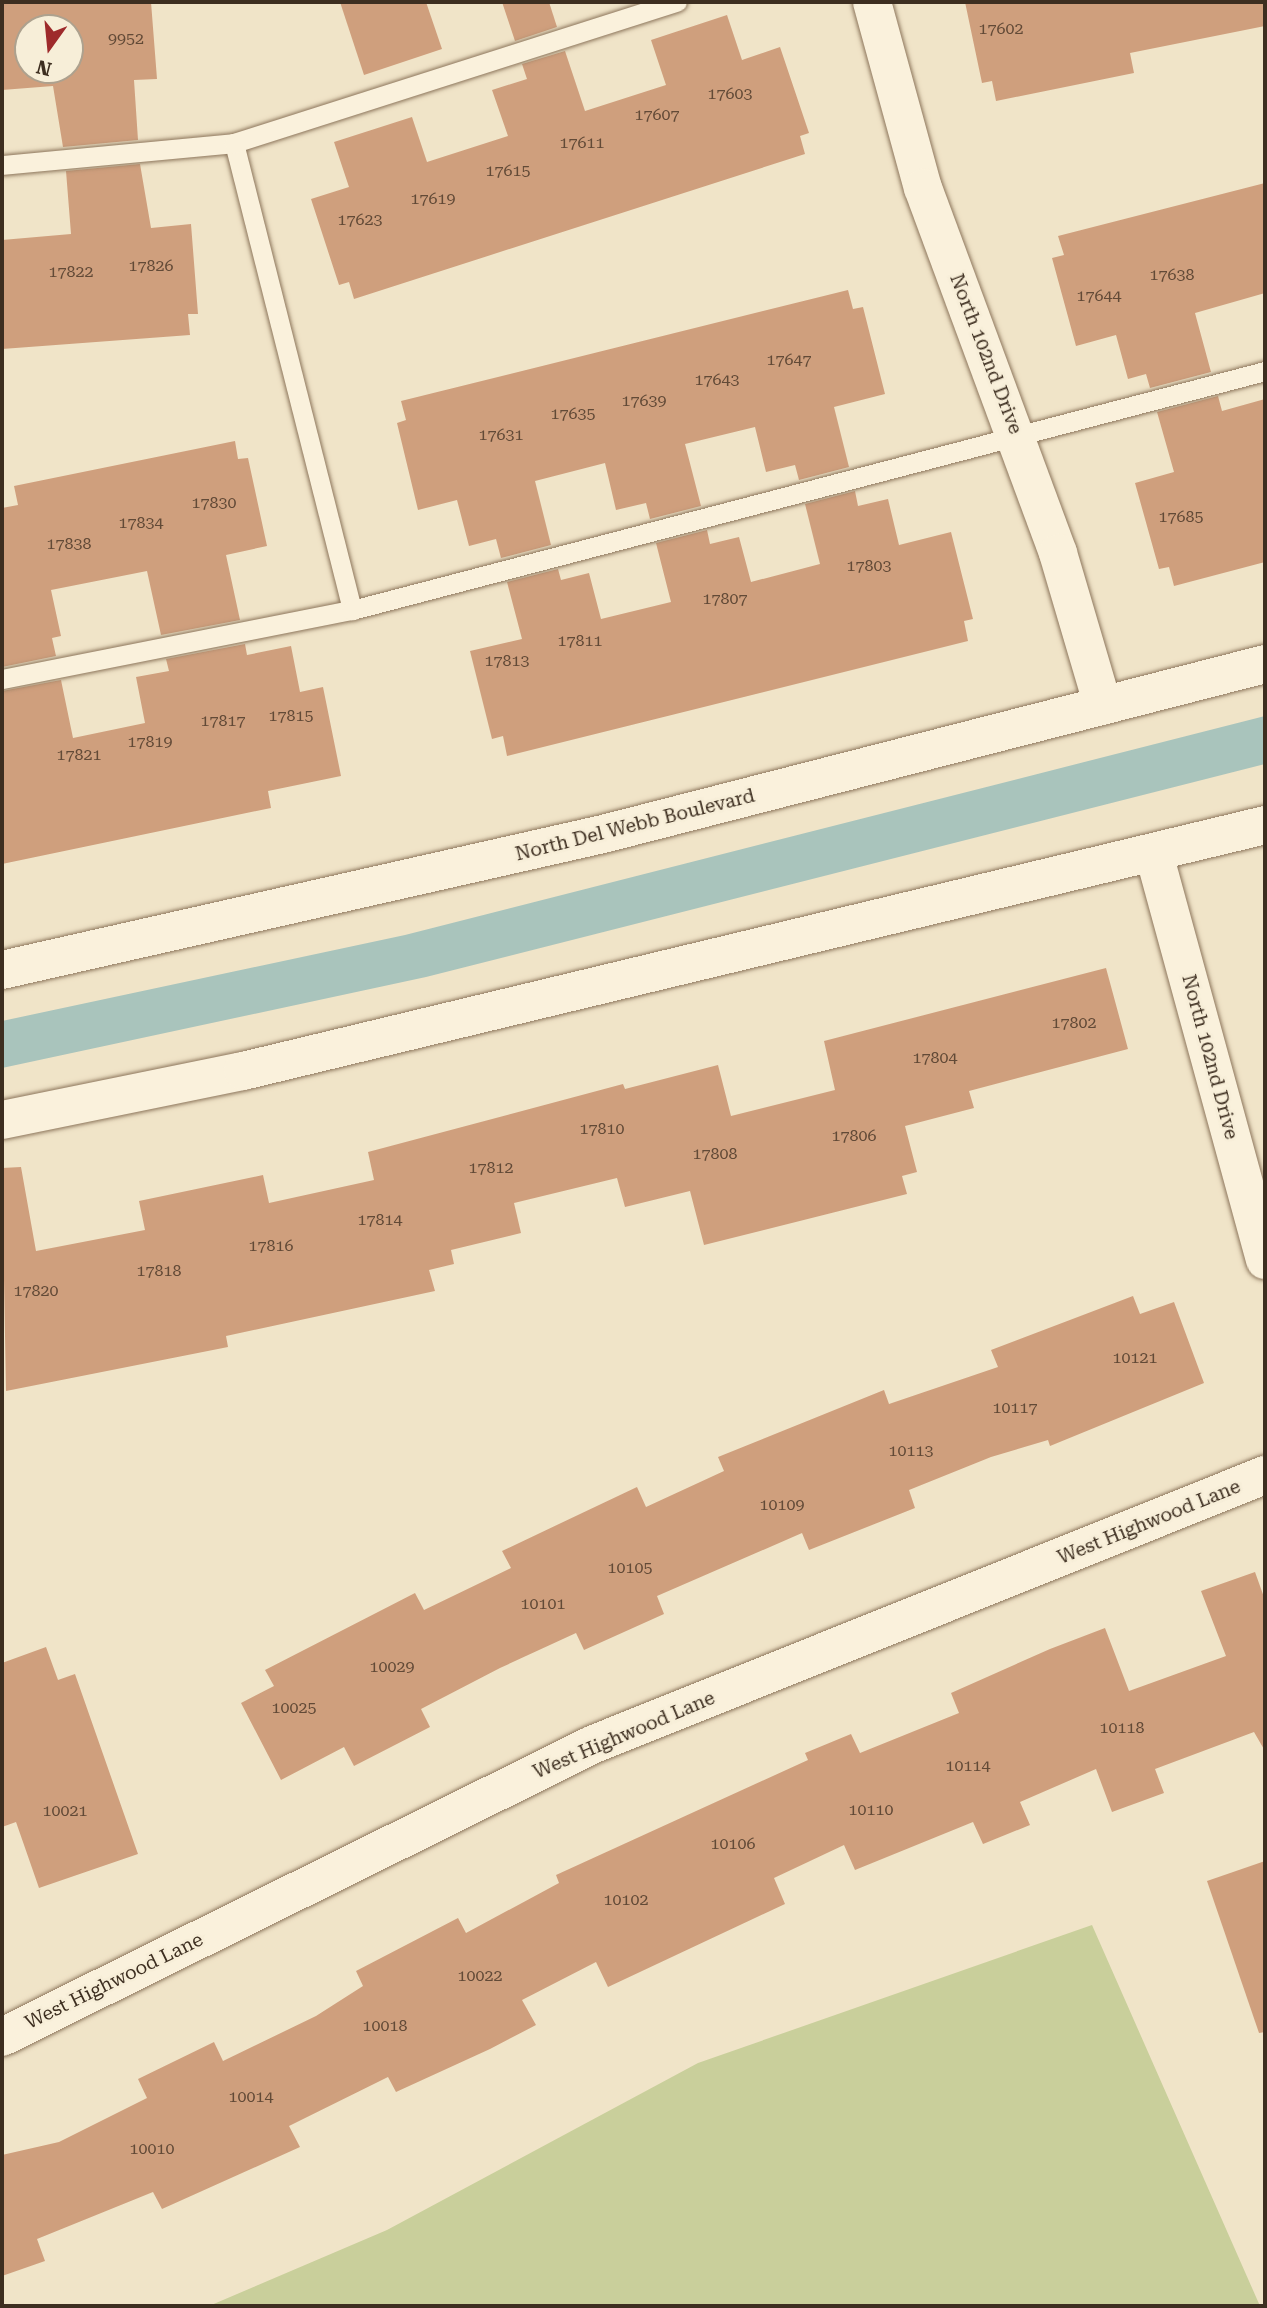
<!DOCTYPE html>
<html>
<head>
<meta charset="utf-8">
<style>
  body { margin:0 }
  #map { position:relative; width:1267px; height:2308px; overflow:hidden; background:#f0e4c8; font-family:"Roboto Serif",serif }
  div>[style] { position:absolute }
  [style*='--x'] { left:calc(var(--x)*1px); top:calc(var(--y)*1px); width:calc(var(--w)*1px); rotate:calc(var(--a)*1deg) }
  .green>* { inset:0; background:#c9cf9b }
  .water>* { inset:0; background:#a9c4bc }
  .building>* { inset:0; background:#cf9f7d }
  .roads { filter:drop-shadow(0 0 2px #8d765c) drop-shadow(0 0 2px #8d765c) }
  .service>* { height:19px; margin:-9.5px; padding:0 9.5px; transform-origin:9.5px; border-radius:9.5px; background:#faf1dc }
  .minor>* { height:38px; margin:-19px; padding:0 19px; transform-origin:19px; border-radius:19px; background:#faf1dc }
  .tertiary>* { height:38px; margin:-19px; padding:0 19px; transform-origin:19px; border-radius:19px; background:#faf1dc }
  span { translate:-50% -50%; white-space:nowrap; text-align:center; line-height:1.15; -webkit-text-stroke:5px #f7eed8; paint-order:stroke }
  .number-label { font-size:16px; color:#624a37 }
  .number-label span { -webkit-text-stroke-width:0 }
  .street-label { font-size:19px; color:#3d2e20 }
  .frame { position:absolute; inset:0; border:4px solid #3d2e20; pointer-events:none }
  .north { position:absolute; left:14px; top:14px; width:70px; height:70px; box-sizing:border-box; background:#f7eed8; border:2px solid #ada18e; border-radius:50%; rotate:195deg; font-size:19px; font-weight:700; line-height:28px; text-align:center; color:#3d2e20 }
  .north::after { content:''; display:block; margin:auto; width:24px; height:32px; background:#9e2a2b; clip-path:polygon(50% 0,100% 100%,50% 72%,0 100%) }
</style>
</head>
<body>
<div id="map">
  <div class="green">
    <div style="clip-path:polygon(1092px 1925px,1260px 2306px,209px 2306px,387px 2230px,698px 2063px)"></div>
  </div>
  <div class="water">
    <div style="clip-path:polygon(1265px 716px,1265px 764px,426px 977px,2px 1068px,2px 1021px,405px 935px)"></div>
  </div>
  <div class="building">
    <div style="clip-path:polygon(evenodd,2px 2px,151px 2px,157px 79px,134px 80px,138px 140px,63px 147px,53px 86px,2px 90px,2px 2px,28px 28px,70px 28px,70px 70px,28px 70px,28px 28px)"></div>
    <div style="clip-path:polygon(340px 2px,426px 2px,442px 49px,364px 75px)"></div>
    <div style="clip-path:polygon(502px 2px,549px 2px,557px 27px,515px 41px)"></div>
    <div style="clip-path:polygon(965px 2px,1265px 2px,1265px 26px,1130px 53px,1134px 73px,996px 101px,992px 81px,982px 83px)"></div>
    <div style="clip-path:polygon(727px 15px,742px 60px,780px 47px,809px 133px,800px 136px,805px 154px,354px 299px,349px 282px,339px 285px,311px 199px,349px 187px,334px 142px,412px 117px,427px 162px,508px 136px,492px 90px,527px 79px,522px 64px,565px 51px,585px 111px,666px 85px,651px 40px)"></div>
    <div style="clip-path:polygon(140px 164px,151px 228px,191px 224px,198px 314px,188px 314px,190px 335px,2px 349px,2px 240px,71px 234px,66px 171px)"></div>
    <div style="clip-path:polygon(1265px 183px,1265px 293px,1195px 313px,1211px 372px,1150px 388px,1146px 374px,1128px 379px,1116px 335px,1076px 346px,1052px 258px,1064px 255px,1058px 236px)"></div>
    <div style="clip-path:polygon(848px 290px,853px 309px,863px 307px,885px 394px,834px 407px,849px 467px,799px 480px,795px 465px,766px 472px,755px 427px,685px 444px,701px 506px,650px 519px,646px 503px,616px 510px,605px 463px,535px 481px,551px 545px,501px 558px,496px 539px,469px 546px,457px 500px,418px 510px,397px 423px,406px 420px,401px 401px)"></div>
    <div style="clip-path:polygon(1218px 396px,1222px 411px,1265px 399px,1265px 562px,1174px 586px,1169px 567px,1159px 569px,1135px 483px,1174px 472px,1157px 412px)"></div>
    <div style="clip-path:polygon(235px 441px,238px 459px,248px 458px,267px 546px,226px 555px,240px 620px,161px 635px,147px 571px,51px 590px,61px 636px,52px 638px,56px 656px,2px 667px,2px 508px,18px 505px,14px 486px)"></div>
    <div style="clip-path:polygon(855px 491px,858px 506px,888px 499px,899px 545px,951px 532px,973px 619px,964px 621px,968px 641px,507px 756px,503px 736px,492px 739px,470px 651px,522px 639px,507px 582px,558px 569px,561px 580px,589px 573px,601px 619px,671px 602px,656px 543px,707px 530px,710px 544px,739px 537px,751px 582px,820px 564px,805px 504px)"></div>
    <div style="clip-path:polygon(245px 644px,247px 655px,291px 646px,300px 692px,323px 687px,341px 776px,268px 791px,271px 808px,2px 864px,2px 691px,61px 680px,73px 738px,145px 723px,136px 677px,169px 671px,166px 659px)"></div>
    <div style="clip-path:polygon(1106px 968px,1128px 1049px,969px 1091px,974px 1108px,905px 1126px,917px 1172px,902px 1176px,907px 1194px,704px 1245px,690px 1191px,625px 1207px,617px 1178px,514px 1203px,521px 1233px,451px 1250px,454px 1264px,429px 1270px,435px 1291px,226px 1336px,228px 1347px,6px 1391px,2px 1168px,21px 1167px,36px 1251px,145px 1230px,139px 1201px,263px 1175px,269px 1203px,374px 1180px,368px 1152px,623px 1084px,625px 1089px,718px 1065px,731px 1116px,835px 1090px,824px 1041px)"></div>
    <div style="clip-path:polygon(1133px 1296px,1140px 1314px,1174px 1302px,1204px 1383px,1050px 1446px,1048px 1440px,991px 1457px,909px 1490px,915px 1508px,809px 1550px,802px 1533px,657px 1596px,664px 1614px,584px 1650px,576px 1633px,500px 1668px,421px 1709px,430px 1727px,354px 1766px,344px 1747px,281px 1780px,241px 1703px,274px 1686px,265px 1670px,415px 1593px,424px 1610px,511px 1568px,502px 1551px,637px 1487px,646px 1507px,724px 1471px,718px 1457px,884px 1390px,889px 1404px,998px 1367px,991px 1350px)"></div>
    <div style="clip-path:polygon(1255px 1572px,1265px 1600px,1265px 1751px,1254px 1732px,1155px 1769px,1164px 1793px,1112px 1812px,1096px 1769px,1020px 1802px,1030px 1825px,983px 1844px,973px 1822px,855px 1870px,844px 1845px,774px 1878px,785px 1904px,608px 1987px,596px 1962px,522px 2000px,536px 2025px,490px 2049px,396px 2092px,388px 2077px,289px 2126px,300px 2147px,162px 2209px,153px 2192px,37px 2239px,45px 2261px,2px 2276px,2px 2155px,59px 2142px,147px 2098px,138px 2079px,214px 2042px,223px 2061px,316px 2016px,363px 1986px,356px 1971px,458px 1918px,466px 1933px,559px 1883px,556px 1875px,808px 1760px,805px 1753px,851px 1734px,860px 1753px,959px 1713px,951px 1693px,1050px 1649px,1105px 1628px,1129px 1691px,1226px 1656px,1201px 1591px)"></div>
    <div style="clip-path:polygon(46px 1647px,58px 1680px,75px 1674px,138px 1854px,39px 1888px,16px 1822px,2px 1827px,2px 1663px)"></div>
    <div style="clip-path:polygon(1265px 1861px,1265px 2032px,1259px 2033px,1207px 1881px)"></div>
  </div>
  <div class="roads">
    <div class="service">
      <div style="--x:234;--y:143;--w:482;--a:75.8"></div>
      <div style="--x:2;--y:165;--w:233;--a:-5.4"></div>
      <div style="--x:234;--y:143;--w:465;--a:-17.7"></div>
      <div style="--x:2;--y:679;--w:357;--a:-11.2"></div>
      <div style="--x:352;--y:610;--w:944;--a:-14.67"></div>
    </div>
    <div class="minor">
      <div style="--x:872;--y:2;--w:193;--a:74.7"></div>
      <div style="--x:923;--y:188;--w:389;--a:69.7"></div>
      <div style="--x:1058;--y:553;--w:159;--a:73.6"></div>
      <div style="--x:1154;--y:854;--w:421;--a:74.7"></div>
      <div style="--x:2;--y:2037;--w:661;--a:-26.33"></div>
      <div style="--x:594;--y:1744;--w:723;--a:-21.85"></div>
    </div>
    <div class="tertiary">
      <div style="--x:2;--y:970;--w:616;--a:-12.75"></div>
      <div style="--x:603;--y:834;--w:683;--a:-14.4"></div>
      <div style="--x:2;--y:1120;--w:246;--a:-11.5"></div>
      <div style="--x:243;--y:1071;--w:1051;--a:-13.53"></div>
    </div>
  </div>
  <div class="number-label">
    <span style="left:1001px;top:29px">17602</span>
    <span style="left:126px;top:39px">9952</span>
    <span style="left:730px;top:94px">17603</span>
    <span style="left:657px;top:115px">17607</span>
    <span style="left:582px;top:143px">17611</span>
    <span style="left:508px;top:171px">17615</span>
    <span style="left:433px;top:199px">17619</span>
    <span style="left:360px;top:220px">17623</span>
    <span style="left:151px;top:266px">17826</span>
    <span style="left:71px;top:272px">17822</span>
    <span style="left:1172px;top:275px">17638</span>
    <span style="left:1099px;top:296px">17644</span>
    <span style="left:789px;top:360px">17647</span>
    <span style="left:717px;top:380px">17643</span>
    <span style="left:644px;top:401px">17639</span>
    <span style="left:573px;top:414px">17635</span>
    <span style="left:501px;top:435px">17631</span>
    <span style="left:214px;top:503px">17830</span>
    <span style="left:1181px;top:517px">17685</span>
    <span style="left:141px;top:523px">17834</span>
    <span style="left:69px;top:544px">17838</span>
    <span style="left:869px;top:566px">17803</span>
    <span style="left:725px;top:599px">17807</span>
    <span style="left:580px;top:641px">17811</span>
    <span style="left:507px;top:661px">17813</span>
    <span style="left:291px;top:716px">17815</span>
    <span style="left:223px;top:721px">17817</span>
    <span style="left:150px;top:742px">17819</span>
    <span style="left:79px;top:755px">17821</span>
    <span style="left:1074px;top:1023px">17802</span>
    <span style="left:935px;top:1058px">17804</span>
    <span style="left:602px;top:1129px">17810</span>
    <span style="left:854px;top:1136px">17806</span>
    <span style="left:715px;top:1154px">17808</span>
    <span style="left:491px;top:1168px">17812</span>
    <span style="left:380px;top:1220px">17814</span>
    <span style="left:271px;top:1246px">17816</span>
    <span style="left:159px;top:1271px">17818</span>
    <span style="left:36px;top:1291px">17820</span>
    <span style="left:1135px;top:1358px">10121</span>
    <span style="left:1015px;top:1408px">10117</span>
    <span style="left:911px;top:1451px">10113</span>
    <span style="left:782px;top:1505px">10109</span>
    <span style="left:630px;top:1568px">10105</span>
    <span style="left:543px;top:1604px">10101</span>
    <span style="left:392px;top:1667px">10029</span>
    <span style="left:294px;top:1708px">10025</span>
    <span style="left:1122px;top:1728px">10118</span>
    <span style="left:968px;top:1766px">10114</span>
    <span style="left:871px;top:1810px">10110</span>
    <span style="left:65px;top:1811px">10021</span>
    <span style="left:733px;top:1844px">10106</span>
    <span style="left:626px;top:1900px">10102</span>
    <span style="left:480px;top:1976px">10022</span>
    <span style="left:385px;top:2026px">10018</span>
    <span style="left:251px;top:2097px">10014</span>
    <span style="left:152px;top:2149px">10010</span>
  </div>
  <div class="street-label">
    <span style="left:986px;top:354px;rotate:69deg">North 102nd Drive</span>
    <span style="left:635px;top:825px;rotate:-14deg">North Del Webb Boulevard</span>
    <span style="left:1210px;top:1057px;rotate:75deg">North 102nd Drive</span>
    <span style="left:1149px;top:1522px;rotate:-22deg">West Highwood Lane</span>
    <span style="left:624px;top:1735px;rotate:-23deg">West Highwood Lane</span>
    <span style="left:114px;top:1981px;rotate:-26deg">West Highwood Lane</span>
  </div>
  <div class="frame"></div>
  <div class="north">N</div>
</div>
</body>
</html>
